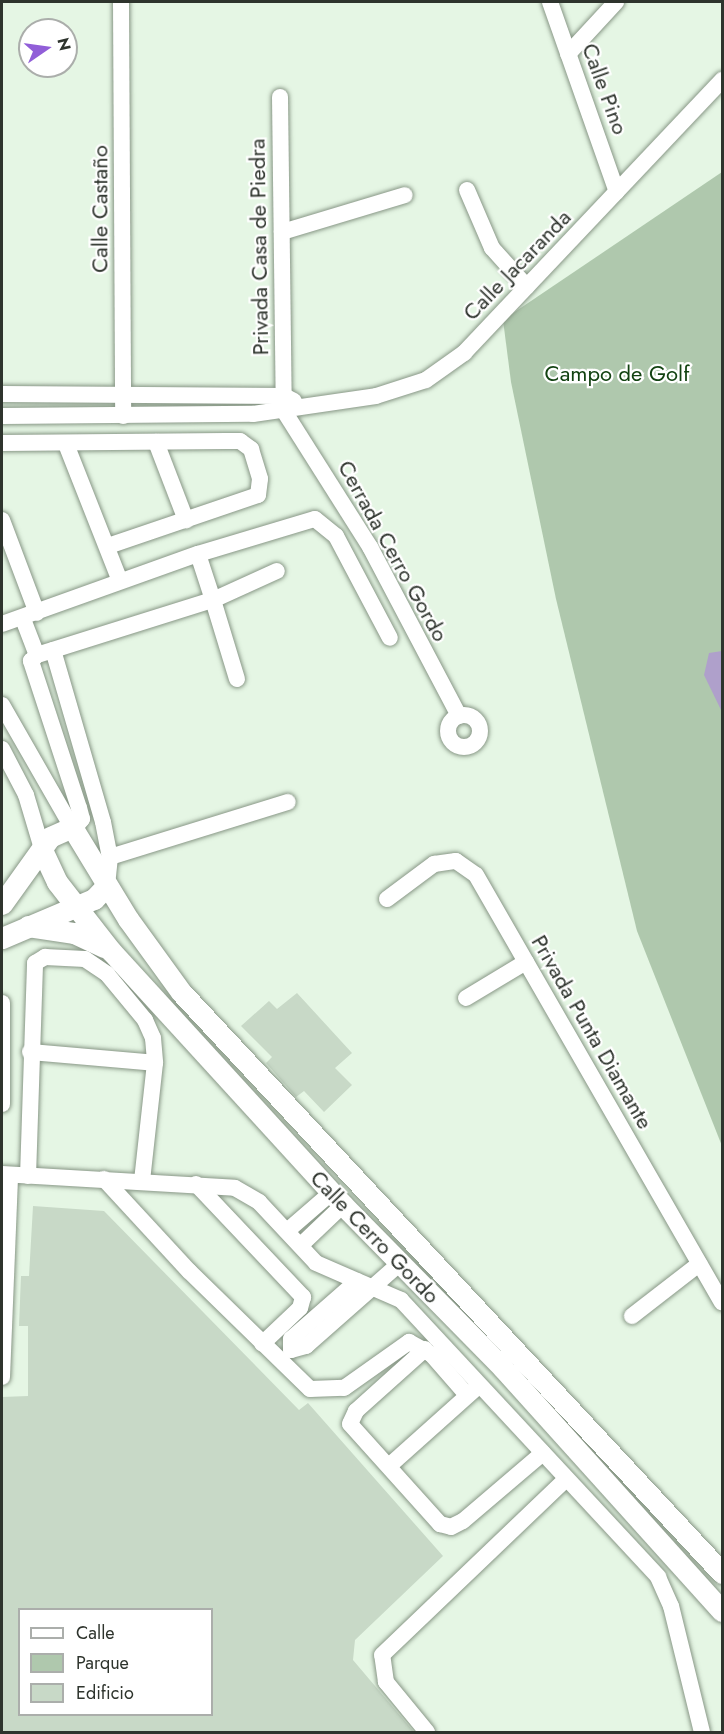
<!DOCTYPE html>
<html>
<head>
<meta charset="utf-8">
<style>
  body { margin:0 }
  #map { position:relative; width:724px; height:1734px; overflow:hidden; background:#e5f6e4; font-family:Jost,sans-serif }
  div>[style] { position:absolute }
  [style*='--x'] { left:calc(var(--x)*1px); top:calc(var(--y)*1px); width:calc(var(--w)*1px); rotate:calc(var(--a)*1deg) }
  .green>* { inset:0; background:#afc8ad }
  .water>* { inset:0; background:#afa0cb }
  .building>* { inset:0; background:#c8d9c7 }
  .roads { filter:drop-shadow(0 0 2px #889786) drop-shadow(0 0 2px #889786) }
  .minor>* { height:16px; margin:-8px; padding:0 8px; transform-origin:8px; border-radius:8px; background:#fff }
  .minor>.ring { margin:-8px; padding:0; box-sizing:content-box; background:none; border:16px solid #fff; border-radius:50% }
  .major>* { height:21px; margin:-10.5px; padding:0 10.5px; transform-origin:10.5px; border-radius:10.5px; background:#fff }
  span { translate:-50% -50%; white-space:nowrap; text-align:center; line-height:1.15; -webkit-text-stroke:4.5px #fff; paint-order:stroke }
  .street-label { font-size:22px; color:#2e342d }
  .park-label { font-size:22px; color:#124211 }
  .frame { position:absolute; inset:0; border:3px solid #2e342d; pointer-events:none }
  .legend { position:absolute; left:18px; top:1608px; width:195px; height:108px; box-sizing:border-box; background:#fff; border:2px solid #abaeab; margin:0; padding:8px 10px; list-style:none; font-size:18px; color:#2e342d }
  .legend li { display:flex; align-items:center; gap:12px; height:30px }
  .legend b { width:30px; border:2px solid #abaeab }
  .north { position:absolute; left:18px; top:18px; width:60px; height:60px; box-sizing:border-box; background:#fff; border:2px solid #abaeab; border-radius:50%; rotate:77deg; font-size:16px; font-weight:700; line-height:24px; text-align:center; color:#2e342d }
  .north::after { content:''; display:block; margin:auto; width:21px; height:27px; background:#915ed8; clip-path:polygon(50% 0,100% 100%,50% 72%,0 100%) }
</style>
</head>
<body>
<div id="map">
  <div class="green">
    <div style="clip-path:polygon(722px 172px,722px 1146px,637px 931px,556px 599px,511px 382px,503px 320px)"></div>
  </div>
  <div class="water">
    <div style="clip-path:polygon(722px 651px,722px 712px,704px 675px,709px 653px)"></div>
  </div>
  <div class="building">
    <div style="clip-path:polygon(297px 993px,352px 1053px,335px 1068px,352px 1085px,324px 1112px,304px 1091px,296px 1097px,266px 1063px,272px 1057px,241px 1026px,269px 1001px,277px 1009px)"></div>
    <div style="clip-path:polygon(evenodd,33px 1206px,104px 1211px,299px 1410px,308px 1403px,443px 1556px,355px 1640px,353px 1660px,414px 1732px,2px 1732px,2px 1397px,28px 1396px,28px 1326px,19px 1326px,21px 1276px,29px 1276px,33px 1206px,20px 1610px,212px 1610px,212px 1714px,20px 1714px,20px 1610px)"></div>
  </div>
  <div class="roads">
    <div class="minor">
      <div style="--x:121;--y:2;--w:414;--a:89.7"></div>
      <div style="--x:550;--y:2;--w:201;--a:70.6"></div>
      <div style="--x:568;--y:54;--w:71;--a:-47.3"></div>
      <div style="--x:280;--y:97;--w:314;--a:89.3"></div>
      <div style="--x:284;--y:411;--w:161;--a:57.7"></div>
      <div style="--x:370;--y:547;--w:191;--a:62.2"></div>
      <div style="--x:467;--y:190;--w:63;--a:66.7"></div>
      <div style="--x:492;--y:248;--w:52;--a:48.1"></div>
      <div style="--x:282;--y:232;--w:128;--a:-16.7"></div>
      <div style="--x:2;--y:394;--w:282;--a:0.4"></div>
      <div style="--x:284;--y:396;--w:11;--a:27"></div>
      <div style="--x:2;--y:416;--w:251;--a:-0.5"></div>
      <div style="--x:253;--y:414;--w:124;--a:-8.3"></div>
      <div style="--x:376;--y:396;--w:52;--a:-17.7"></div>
      <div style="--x:426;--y:380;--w:47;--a:-35.4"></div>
      <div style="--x:464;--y:353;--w:376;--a:-46.6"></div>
      <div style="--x:156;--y:442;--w:84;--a:69"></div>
      <div style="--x:2;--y:443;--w:224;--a:-0.5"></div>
      <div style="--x:226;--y:441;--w:14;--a:0"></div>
      <div style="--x:240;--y:441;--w:14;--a:36"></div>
      <div style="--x:251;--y:449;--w:31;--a:73"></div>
      <div style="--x:260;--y:479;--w:16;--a:97"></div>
      <div style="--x:258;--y:495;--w:158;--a:161.2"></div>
      <div style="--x:66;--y:444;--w:147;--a:68.5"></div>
      <div style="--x:2;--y:520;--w:99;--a:69.4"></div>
      <div style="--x:23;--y:619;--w:39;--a:69"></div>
      <div style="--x:2;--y:624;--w:208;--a:-19.7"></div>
      <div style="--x:198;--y:554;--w:122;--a:-16.7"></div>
      <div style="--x:315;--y:519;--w:27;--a:39"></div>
      <div style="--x:336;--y:536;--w:115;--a:62.1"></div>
      <div style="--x:53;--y:650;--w:179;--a:73.8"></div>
      <div style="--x:103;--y:822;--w:36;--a:79"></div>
      <div style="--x:110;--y:857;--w:28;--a:96"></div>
      <div style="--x:237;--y:679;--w:83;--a:-106.9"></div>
      <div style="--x:213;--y:600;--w:70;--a:-24.4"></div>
      <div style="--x:2;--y:705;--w:141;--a:60.2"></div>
      <div style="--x:72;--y:827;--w:5;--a:-22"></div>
      <div style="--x:77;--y:825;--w:8;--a:-50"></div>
      <div style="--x:82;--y:819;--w:11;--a:-105"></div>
      <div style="--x:79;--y:808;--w:155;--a:-108.1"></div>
      <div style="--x:31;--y:661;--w:8;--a:-45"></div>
      <div style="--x:37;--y:655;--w:184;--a:-17.4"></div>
      <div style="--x:213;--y:600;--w:48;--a:-108.1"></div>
      <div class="ring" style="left:448px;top:715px;width:16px;height:16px"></div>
      <div style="--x:2;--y:749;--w:52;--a:62.4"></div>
      <div style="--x:26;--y:795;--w:59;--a:73.4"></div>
      <div style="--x:110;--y:857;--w:186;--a:-17.2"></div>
      <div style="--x:387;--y:899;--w:59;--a:-36.7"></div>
      <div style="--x:434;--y:864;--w:22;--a:-8"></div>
      <div style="--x:456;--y:861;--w:24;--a:35"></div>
      <div style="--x:476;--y:875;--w:493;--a:60.1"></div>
      <div style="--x:466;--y:998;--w:70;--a:-31"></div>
      <div style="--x:2;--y:1003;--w:101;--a:90"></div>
      <div style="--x:30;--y:1052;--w:125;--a:5"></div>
      <div style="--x:2;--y:1174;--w:233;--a:3.4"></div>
      <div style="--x:235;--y:1188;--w:28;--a:30"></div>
      <div style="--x:259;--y:1202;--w:83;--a:46.9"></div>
      <div style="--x:316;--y:1263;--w:93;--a:23.5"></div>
      <div style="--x:401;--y:1300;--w:378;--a:47.1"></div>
      <div style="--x:658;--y:1577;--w:32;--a:66"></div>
      <div style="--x:671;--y:1606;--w:130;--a:76.2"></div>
      <div style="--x:28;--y:1176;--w:213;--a:-88.1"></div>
      <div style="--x:35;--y:963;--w:12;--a:-31"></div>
      <div style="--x:45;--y:957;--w:40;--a:2.9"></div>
      <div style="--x:85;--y:959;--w:27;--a:34"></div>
      <div style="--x:107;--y:974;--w:60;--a:50.4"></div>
      <div style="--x:145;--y:1020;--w:20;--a:66"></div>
      <div style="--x:153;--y:1038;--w:25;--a:85"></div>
      <div style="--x:155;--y:1063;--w:119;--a:96.3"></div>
      <div style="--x:104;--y:1179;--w:125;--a:47.3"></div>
      <div style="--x:189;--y:1271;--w:169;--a:44.3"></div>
      <div style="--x:310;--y:1389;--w:34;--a:-2"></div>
      <div style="--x:344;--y:1388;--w:80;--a:-35.3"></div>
      <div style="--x:409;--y:1342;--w:26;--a:29"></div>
      <div style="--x:432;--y:1355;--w:53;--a:48.8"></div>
      <div style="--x:196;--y:1184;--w:156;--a:46.6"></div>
      <div style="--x:303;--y:1297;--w:11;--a:105"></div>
      <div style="--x:300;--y:1308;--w:52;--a:136.5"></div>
      <div style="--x:287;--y:1231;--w:60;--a:-40.9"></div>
      <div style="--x:301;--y:1245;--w:58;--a:-43.6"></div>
      <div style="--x:357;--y:1281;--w:88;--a:138.7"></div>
      <div style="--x:291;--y:1339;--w:11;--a:90"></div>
      <div style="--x:291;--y:1350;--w:16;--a:-15"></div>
      <div style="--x:306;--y:1346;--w:124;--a:-41.4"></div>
      <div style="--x:632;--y:1316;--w:85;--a:-37.8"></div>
      <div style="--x:425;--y:1349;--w:93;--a:138.1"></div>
      <div style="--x:356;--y:1411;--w:14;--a:115"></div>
      <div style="--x:350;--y:1424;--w:135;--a:48"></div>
      <div style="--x:440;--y:1524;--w:11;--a:15"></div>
      <div style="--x:451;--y:1527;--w:13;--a:-27"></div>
      <div style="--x:463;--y:1521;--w:105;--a:-40.4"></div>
      <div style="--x:2;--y:1377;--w:202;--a:-87.7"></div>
      <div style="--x:389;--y:1466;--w:114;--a:-41.8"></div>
      <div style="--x:427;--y:1732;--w:65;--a:-129.4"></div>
      <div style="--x:386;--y:1682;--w:27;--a:-98"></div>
      <div style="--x:382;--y:1655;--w:255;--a:-43.7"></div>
    </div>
    <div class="major">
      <div style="--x:43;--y:852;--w:33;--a:65"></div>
      <div style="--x:57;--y:882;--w:88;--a:52"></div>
      <div style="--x:111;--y:951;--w:344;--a:47.6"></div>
      <div style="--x:343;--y:1205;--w:228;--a:45.5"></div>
      <div style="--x:503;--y:1368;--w:327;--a:48"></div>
      <div style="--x:2;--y:904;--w:82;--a:-54.4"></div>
      <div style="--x:50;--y:837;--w:24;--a:-24"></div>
      <div style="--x:72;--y:827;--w:108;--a:58.7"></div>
      <div style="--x:128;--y:919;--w:90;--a:54"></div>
      <div style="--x:181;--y:992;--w:794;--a:47.04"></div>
      <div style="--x:28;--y:926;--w:47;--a:8.7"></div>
      <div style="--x:74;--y:933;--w:33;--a:25"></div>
      <div style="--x:2;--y:938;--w:100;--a:-23"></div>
      <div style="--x:94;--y:899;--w:19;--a:-47"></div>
    </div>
  </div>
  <div class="street-label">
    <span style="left:605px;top:89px;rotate:70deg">Calle Pino</span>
    <span style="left:100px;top:209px;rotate:-90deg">Calle Castaño</span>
    <span style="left:259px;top:247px;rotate:-91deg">Privada Casa de Piedra</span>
    <span style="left:517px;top:265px;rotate:-46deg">Calle Jacaranda</span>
    <span style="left:393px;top:551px;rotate:61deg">Cerrada Cerro Gordo</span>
    <span style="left:592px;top:1032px;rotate:60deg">Privada Punta Diamante</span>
    <span style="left:375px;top:1237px;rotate:46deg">Calle Cerro Gordo</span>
  </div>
  <div class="park-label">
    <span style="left:617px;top:374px">Campo de Golf</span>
  </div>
  <div class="frame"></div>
  <ul class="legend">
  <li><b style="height:8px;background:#fff"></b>Calle</li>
  <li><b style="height:16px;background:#afc8ad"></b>Parque</li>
  <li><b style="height:16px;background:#c8d9c7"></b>Edificio</li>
  </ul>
  <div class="north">N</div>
</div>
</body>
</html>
